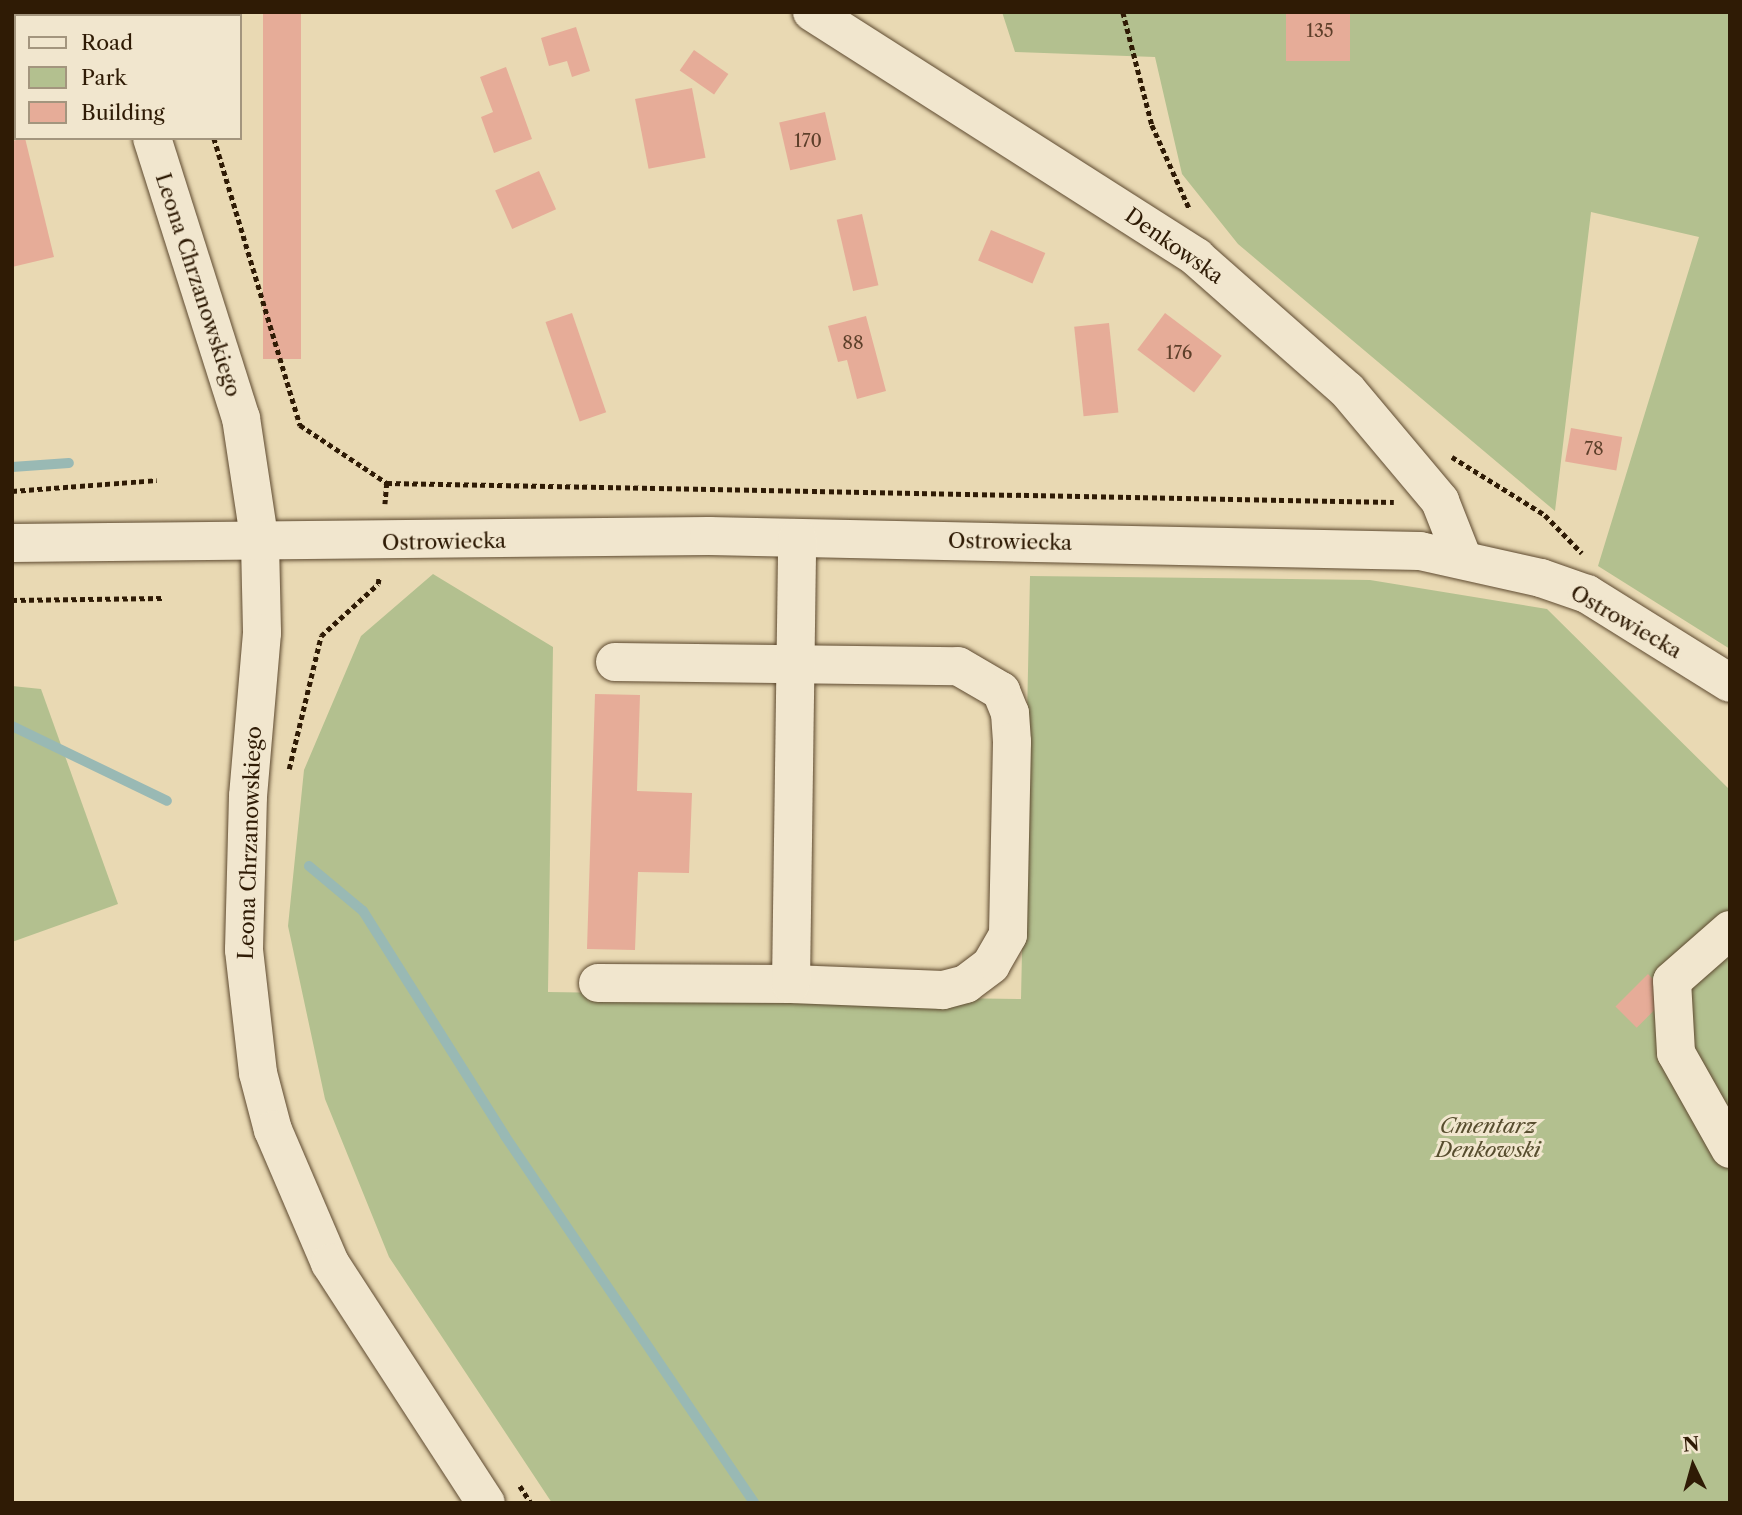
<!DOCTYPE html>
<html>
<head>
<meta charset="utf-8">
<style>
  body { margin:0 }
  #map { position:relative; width:1742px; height:1515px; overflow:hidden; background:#e9d9b3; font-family:"Libre Caslon Text",serif }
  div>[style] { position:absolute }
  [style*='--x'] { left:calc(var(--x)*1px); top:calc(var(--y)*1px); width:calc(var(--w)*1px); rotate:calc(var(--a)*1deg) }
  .green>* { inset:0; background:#b3c08f }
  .stream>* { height:10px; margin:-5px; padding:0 5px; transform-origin:5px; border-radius:5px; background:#99b9b4 }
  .building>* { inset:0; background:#e6ac98; transform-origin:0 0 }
  .path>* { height:4.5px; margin-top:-2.25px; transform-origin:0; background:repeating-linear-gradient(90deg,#2f1b05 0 5px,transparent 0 8.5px) }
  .roads { filter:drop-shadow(0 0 2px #5e4a30) drop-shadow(0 0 2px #5e4a30) }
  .minor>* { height:38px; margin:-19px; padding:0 19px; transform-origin:19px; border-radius:19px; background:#f1e6ce }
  span { translate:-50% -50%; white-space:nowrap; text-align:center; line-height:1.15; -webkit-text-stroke:6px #f1e6ce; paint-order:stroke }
  .number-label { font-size:18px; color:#5d3f2a }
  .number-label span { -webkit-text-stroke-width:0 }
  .street-label { font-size:21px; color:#2f1b05 }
  .park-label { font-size:21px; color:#574d2e; font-style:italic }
  .frame { position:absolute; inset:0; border:14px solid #2f1b05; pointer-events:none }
  .legend { position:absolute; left:14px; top:14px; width:228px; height:126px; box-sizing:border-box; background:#f1e6ce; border:2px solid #a3957e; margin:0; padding:9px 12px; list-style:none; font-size:21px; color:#2f1b05 }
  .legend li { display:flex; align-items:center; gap:14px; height:35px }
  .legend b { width:35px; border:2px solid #a3957e }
  .north { position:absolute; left:1658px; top:1431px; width:70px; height:70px; -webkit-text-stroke:5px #f1e6ce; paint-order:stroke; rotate:355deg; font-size:19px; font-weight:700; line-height:28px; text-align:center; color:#2f1b05 }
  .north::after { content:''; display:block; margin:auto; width:24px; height:32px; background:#2f1b05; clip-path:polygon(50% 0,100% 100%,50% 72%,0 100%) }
</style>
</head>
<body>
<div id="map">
  <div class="green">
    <div style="clip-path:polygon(1002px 12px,1730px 12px,1730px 649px,1598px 566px,1699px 237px,1591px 212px,1555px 511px,1238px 244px,1182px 174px,1155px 57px,1015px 52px)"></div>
    <div style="clip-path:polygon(433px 574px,553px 647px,548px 992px,1021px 999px,1030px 576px,1370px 580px,1547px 609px,1730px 790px,1730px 1503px,552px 1503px,389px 1257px,325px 1099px,288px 926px,304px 770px,361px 636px)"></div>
    <div style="clip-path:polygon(12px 686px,41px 689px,118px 904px,12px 942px)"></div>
  </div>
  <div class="stream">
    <div style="--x:12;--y:467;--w:57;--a:-4"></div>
    <div style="--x:12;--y:726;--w:172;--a:25.8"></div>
    <div style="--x:309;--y:866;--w:70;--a:39.8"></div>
    <div style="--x:363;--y:911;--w:266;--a:57.7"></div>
    <div style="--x:505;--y:1136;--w:443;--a:55.8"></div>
  </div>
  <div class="building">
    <div style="left:263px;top:12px;width:38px;height:347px"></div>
    <div style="left:1286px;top:12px;width:64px;height:49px"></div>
    <div style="clip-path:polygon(576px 27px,590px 71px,572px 77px,567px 61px,549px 66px,541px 38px)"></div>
    <div style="left:694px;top:50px;width:42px;height:25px;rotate:35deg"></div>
    <div style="clip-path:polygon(506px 67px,532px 139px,494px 153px,481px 117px,493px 112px,480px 77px)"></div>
    <div style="left:692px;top:88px;width:71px;height:58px;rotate:79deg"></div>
    <div style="left:825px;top:112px;width:49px;height:47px;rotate:77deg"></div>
    <div style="clip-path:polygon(25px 138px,54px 257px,12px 267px,12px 141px)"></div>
    <div style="left:539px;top:171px;width:42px;height:48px;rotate:66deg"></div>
    <div style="left:862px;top:214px;width:73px;height:26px;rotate:77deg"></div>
    <div style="left:991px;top:230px;width:59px;height:33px;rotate:23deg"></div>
    <div style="left:572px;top:313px;width:105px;height:28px;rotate:71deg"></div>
    <div style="left:1165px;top:313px;width:71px;height:46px;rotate:37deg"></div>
    <div style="clip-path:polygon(866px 316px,886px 391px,857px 399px,847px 360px,838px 362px,828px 326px)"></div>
    <div style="left:1109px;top:323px;width:90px;height:35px;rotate:84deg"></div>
    <div style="left:1571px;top:428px;width:52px;height:34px;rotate:10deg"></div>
    <div style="clip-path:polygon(595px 694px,640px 695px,637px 791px,692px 793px,689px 873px,638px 872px,635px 950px,587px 949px)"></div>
    <div style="left:1648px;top:974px;width:30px;height:46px;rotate:45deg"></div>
  </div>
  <div class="path">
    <div style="--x:178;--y:12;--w:4;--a:76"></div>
    <div style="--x:1123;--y:12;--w:117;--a:75.6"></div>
    <div style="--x:1152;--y:125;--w:93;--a:65.9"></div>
    <div style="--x:214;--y:138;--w:300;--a:73.3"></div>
    <div style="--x:300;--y:425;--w:105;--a:33.7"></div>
    <div style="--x:387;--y:483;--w:21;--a:95"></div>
    <div style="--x:1452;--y:457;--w:110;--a:31.9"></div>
    <div style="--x:1545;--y:515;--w:53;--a:45.8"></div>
    <div style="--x:387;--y:483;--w:1007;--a:1.08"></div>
    <div style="--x:12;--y:491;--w:145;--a:-4.3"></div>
    <div style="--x:12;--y:600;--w:150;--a:-0.8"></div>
    <div style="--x:289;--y:769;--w:137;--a:-76.5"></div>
    <div style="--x:321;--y:636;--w:77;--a:-42.4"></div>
    <div style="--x:378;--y:584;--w:8;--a:-83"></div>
    <div style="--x:520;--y:1486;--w:20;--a:57"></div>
  </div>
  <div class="roads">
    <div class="minor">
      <div style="--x:114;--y:12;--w:4;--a:76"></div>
      <div style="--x:812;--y:12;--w:456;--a:32.5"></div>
      <div style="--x:1196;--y:257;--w:201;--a:41.4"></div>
      <div style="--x:1347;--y:390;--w:145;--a:50"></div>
      <div style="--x:1440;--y:501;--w:62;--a:68.4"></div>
      <div style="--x:152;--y:138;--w:294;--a:72.4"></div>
      <div style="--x:241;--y:418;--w:126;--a:81.4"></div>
      <div style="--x:260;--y:543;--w:90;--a:88.7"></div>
      <div style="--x:262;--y:633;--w:164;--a:94.9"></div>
      <div style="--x:248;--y:796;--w:154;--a:91.5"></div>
      <div style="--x:244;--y:950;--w:124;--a:83.5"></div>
      <div style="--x:258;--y:1073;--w:59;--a:75.3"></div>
      <div style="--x:273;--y:1130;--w:145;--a:66.8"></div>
      <div style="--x:330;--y:1263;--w:286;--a:57"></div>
      <div style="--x:12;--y:543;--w:697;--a:-0.58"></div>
      <div style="--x:709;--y:536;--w:711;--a:1.21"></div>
      <div style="--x:1420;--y:551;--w:124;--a:12.6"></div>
      <div style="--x:1541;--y:578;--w:49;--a:19.2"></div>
      <div style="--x:1587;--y:594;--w:168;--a:31.9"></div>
      <div style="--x:615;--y:662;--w:343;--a:0.7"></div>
      <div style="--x:958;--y:666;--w:50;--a:30.2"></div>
      <div style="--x:1001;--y:691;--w:24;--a:68"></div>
      <div style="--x:1010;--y:713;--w:29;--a:86"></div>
      <div style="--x:1012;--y:742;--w:193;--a:91.2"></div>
      <div style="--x:1008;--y:935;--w:34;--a:120"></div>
      <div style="--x:991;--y:965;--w:31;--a:143"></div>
      <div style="--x:966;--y:984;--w:24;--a:165"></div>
      <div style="--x:943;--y:990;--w:152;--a:-177.7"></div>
      <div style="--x:1730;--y:930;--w:77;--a:138.7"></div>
      <div style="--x:1672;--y:981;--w:72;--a:86.8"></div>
      <div style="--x:1676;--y:1053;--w:110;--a:60.6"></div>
      <div style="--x:598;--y:983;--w:193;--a:0.3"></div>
      <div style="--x:791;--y:984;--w:446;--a:-89.2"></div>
    </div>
  </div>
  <div class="number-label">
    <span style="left:1320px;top:31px">135</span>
    <span style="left:808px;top:141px">170</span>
    <span style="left:853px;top:343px">88</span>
    <span style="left:1179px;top:353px">176</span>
    <span style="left:1594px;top:449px">78</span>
  </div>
  <div class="street-label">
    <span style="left:1174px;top:246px;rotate:35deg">Denkowska</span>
    <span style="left:198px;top:285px;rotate:72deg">Leona Chrzanowskiego</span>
    <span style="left:444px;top:542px;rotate:-1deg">Ostrowiecka</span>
    <span style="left:1010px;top:542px;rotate:1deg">Ostrowiecka</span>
    <span style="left:1626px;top:622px;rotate:30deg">Ostrowiecka</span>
    <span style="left:250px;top:843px;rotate:-88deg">Leona Chrzanowskiego</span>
  </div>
  <div class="park-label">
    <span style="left:1488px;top:1138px">Cmentarz<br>Denkowski</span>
  </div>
  <div class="frame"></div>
  <ul class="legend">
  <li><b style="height:9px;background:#f1e6ce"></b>Road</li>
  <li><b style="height:19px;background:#b3c08f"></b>Park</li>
  <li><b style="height:19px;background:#e6ac98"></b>Building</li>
  </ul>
  <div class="north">N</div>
</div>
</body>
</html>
